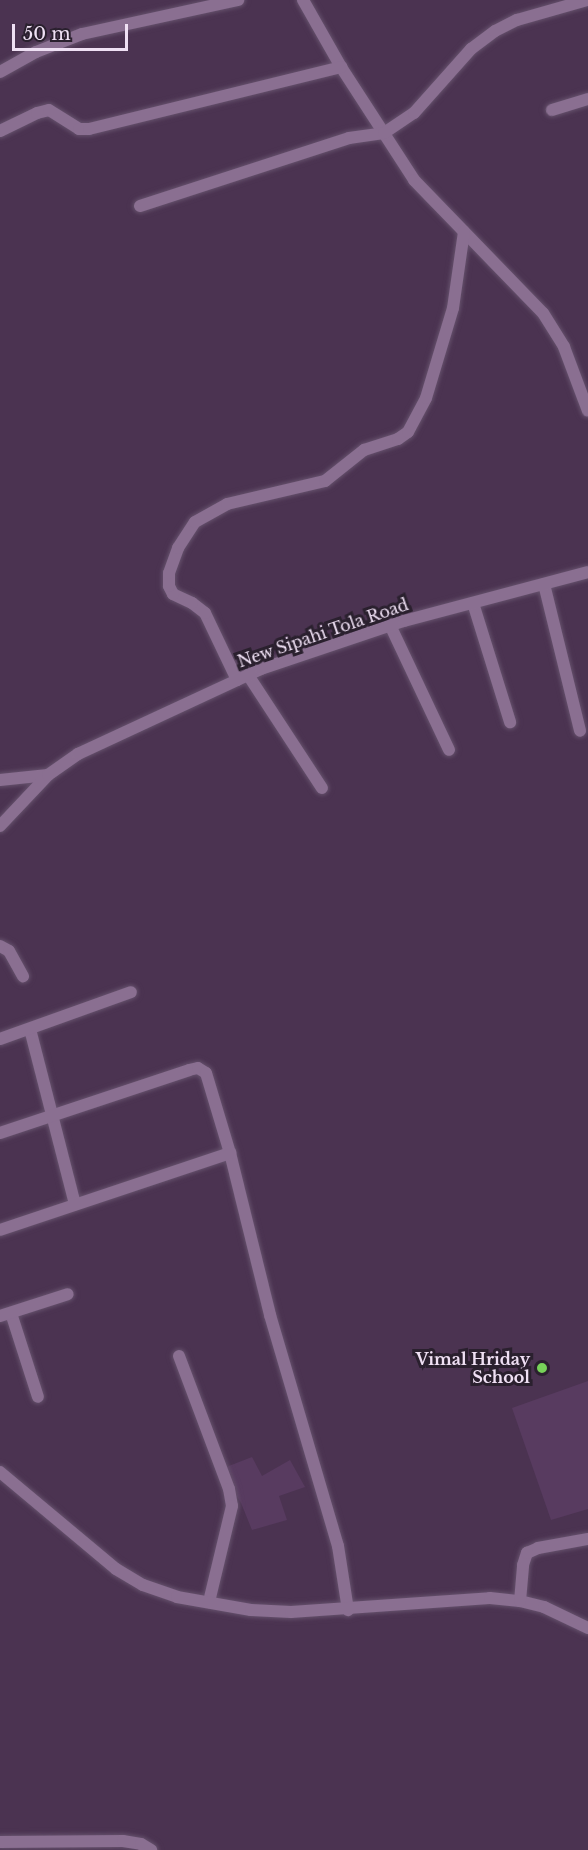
<!DOCTYPE html>
<html>
<head>
<meta charset="utf-8">
<style>
  body { margin:0 }
  #map { position:relative; width:588px; height:1850px; overflow:hidden; background:#4b3351; font-family:"Libre Baskerville",serif }
  div>[style] { position:absolute }
  [style*='--x'] { left:calc(var(--x)*1px); top:calc(var(--y)*1px); width:calc(var(--w)*1px); rotate:calc(var(--a)*1deg) }
  .built>* { inset:0; background:#583b60 }
  .roads { filter:drop-shadow(0 0 2px #65516c) drop-shadow(0 0 2px #65516c) }
  .street>* { height:12px; margin:-6px; padding:0 6px; transform-origin:6px; border-radius:6px; background:#8a6f91 }
  .dots>* { width:16px; height:16px; translate:-50% -50%; box-sizing:border-box; border:3px solid #2a202e; border-radius:50% }
  span { translate:-50% -50%; white-space:nowrap; text-align:center; line-height:1.15; -webkit-text-stroke:6px #2a202e; paint-order:stroke }
  .street-label { font-size:16px; color:#efe0f4 }
  .poi-label { font-size:16px; color:#efe0f4; font-weight:700 }
  .right { translate:-100% -50%; text-align:right }
  .scale { position:absolute; left:12px; top:24px; width:116px; height:27px; box-sizing:border-box; border:3px solid #efe0f4; border-top:0; padding-left:8px; font-size:18px; line-height:21px; white-space:nowrap; color:#efe0f4; -webkit-text-stroke:4px #2a202e; paint-order:stroke }
</style>
</head>
<body>
<div id="map">
  <div class="built">
    <div style="clip-path:polygon(588px 1381px,588px 1509px,551px 1520px,512px 1408px)"></div>
    <div style="clip-path:polygon(252px 1457px,262px 1476px,290px 1460px,305px 1487px,279px 1496px,287px 1520px,252px 1530px,241px 1503px,221px 1469px)"></div>
  </div>
  <div class="roads">
    <div class="street">
      <div style="--x:303;--y:0;--w:77;--a:60.4"></div>
      <div style="--x:341;--y:67;--w:135;--a:57.1"></div>
      <div style="--x:414;--y:180;--w:185;--a:45.9"></div>
      <div style="--x:543;--y:313;--w:40;--a:58"></div>
      <div style="--x:564;--y:347;--w:68;--a:69.4"></div>
      <div style="--x:0;--y:72;--w:41;--a:-29.1"></div>
      <div style="--x:36;--y:52;--w:49;--a:-21.4"></div>
      <div style="--x:82;--y:34;--w:160;--a:-12.3"></div>
      <div style="--x:552;--y:110;--w:38;--a:-17"></div>
      <div style="--x:0;--y:131;--w:41;--a:-25.9"></div>
      <div style="--x:37;--y:113;--w:12;--a:-14"></div>
      <div style="--x:49;--y:110;--w:36;--a:32"></div>
      <div style="--x:79;--y:129;--w:10;--a:0"></div>
      <div style="--x:89;--y:129;--w:260;--a:-13.8"></div>
      <div style="--x:140;--y:206;--w:220;--a:-18"></div>
      <div style="--x:349;--y:138;--w:35;--a:-8"></div>
      <div style="--x:384;--y:133;--w:36;--a:-34"></div>
      <div style="--x:414;--y:113;--w:86;--a:-48.3"></div>
      <div style="--x:471;--y:49;--w:30;--a:-37"></div>
      <div style="--x:495;--y:31;--w:25;--a:-27"></div>
      <div style="--x:517;--y:20;--w:73;--a:-15.9"></div>
      <div style="--x:544;--y:584;--w:151;--a:76.2"></div>
      <div style="--x:473;--y:603;--w:125;--a:72.7"></div>
      <div style="--x:390;--y:625;--w:138;--a:64.7"></div>
      <div style="--x:248;--y:675;--w:135;--a:56.8"></div>
      <div style="--x:237;--y:680;--w:74;--a:-115.5"></div>
      <div style="--x:205;--y:613;--w:16;--a:-142"></div>
      <div style="--x:192;--y:603;--w:21;--a:-155"></div>
      <div style="--x:173;--y:594;--w:9;--a:-117"></div>
      <div style="--x:169;--y:586;--w:13;--a:-90"></div>
      <div style="--x:169;--y:573;--w:27;--a:-70"></div>
      <div style="--x:178;--y:548;--w:31;--a:-57"></div>
      <div style="--x:195;--y:522;--w:37;--a:-29"></div>
      <div style="--x:227;--y:504;--w:101;--a:-13.2"></div>
      <div style="--x:325;--y:481;--w:50;--a:-38.5"></div>
      <div style="--x:364;--y:450;--w:36;--a:-18"></div>
      <div style="--x:398;--y:439;--w:12;--a:-35"></div>
      <div style="--x:408;--y:432;--w:38;--a:-62"></div>
      <div style="--x:426;--y:398;--w:94;--a:-73.3"></div>
      <div style="--x:453;--y:308;--w:77;--a:-81.8"></div>
      <div style="--x:0;--y:780;--w:48;--a:-5.9"></div>
      <div style="--x:0;--y:826;--w:70;--a:-46.7"></div>
      <div style="--x:48;--y:775;--w:37;--a:-35"></div>
      <div style="--x:78;--y:754;--w:202;--a:-24.9"></div>
      <div style="--x:261;--y:669;--w:151;--a:-18.6"></div>
      <div style="--x:404;--y:621;--w:190;--a:-14.9"></div>
      <div style="--x:0;--y:946;--w:10;--a:29"></div>
      <div style="--x:9;--y:951;--w:29;--a:61"></div>
      <div style="--x:30;--y:1029;--w:181;--a:75.6"></div>
      <div style="--x:0;--y:1039;--w:139;--a:-19.7"></div>
      <div style="--x:0;--y:1133;--w:199;--a:-18.4"></div>
      <div style="--x:189;--y:1070;--w:9;--a:-13"></div>
      <div style="--x:198;--y:1068;--w:9;--a:32"></div>
      <div style="--x:206;--y:1073;--w:84;--a:73.3"></div>
      <div style="--x:230;--y:1153;--w:167;--a:76.1"></div>
      <div style="--x:270;--y:1315;--w:241;--a:73.6"></div>
      <div style="--x:338;--y:1546;--w:65;--a:81.1"></div>
      <div style="--x:0;--y:1230;--w:243;--a:-18.5"></div>
      <div style="--x:11;--y:1313;--w:88;--a:72.2"></div>
      <div style="--x:0;--y:1316;--w:71;--a:-17.9"></div>
      <div style="--x:179;--y:1356;--w:142;--a:69.4"></div>
      <div style="--x:229;--y:1489;--w:17;--a:80"></div>
      <div style="--x:232;--y:1506;--w:99;--a:103.5"></div>
      <div style="--x:0;--y:1472;--w:151;--a:39.9"></div>
      <div style="--x:116;--y:1569;--w:31;--a:31"></div>
      <div style="--x:143;--y:1585;--w:36;--a:19"></div>
      <div style="--x:177;--y:1597;--w:75;--a:10"></div>
      <div style="--x:251;--y:1610;--w:40;--a:2.9"></div>
      <div style="--x:291;--y:1612;--w:199;--a:-4"></div>
      <div style="--x:490;--y:1598;--w:30;--a:6"></div>
      <div style="--x:520;--y:1601;--w:25;--a:14"></div>
      <div style="--x:544;--y:1607;--w:49;--a:25.5"></div>
      <div style="--x:520;--y:1601;--w:36;--a:-85"></div>
      <div style="--x:523;--y:1565;--w:13;--a:-72"></div>
      <div style="--x:527;--y:1553;--w:12;--a:-24"></div>
      <div style="--x:538;--y:1548;--w:51;--a:-10.2"></div>
      <div style="--x:0;--y:1842;--w:123;--a:-0.5"></div>
      <div style="--x:123;--y:1841;--w:18;--a:9"></div>
      <div style="--x:141;--y:1844;--w:12;--a:31"></div>
    </div>
  </div>
  <div class="dots">
    <div style="left:542px;top:1368px;background:#77d259"></div>
  </div>
  <div class="street-label">
    <span style="left:323px;top:633px;rotate:-19deg">New Sipahi Tola Road</span>
  </div>
  <div class="poi-label">
    <span class="right" style="left:530px;top:1368px">Vimal Hriday<br>School</span>
  </div>
  <div class="scale">50 m</div>
</div>
</body>
</html>
